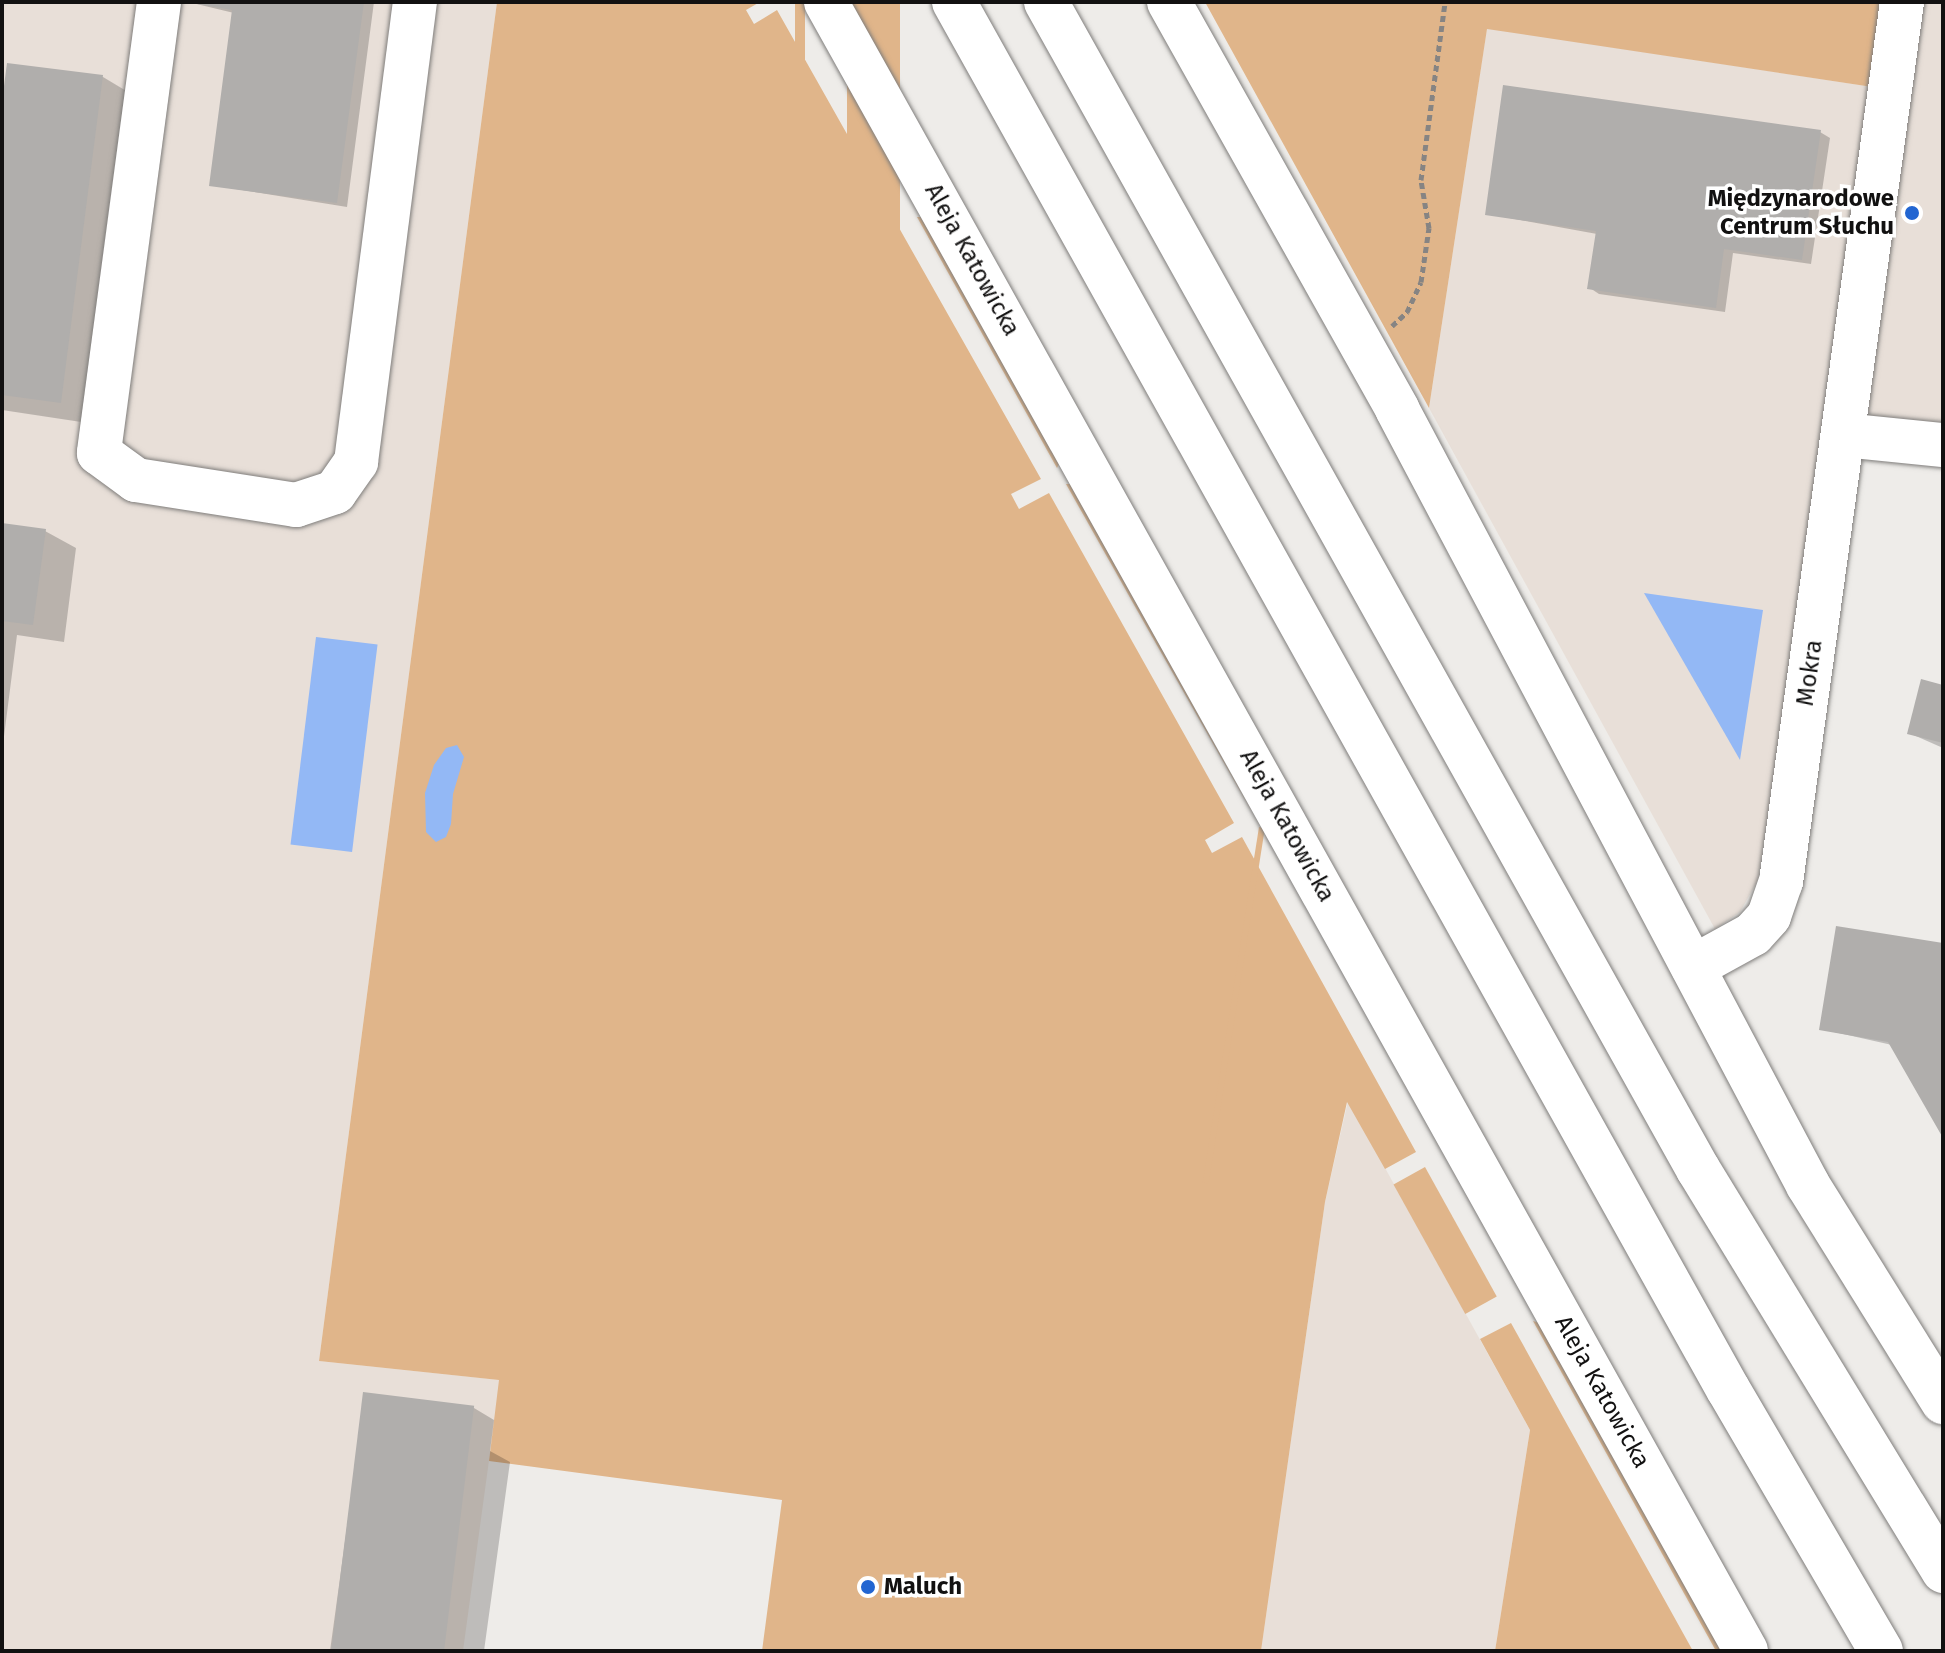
<!DOCTYPE html>
<html>
<head>
<meta charset="utf-8">
<style>
  body { margin:0 }
  #map { position:relative; width:1945px; height:1653px; overflow:hidden; background:#eeece9; font-family:"Fira Sans",sans-serif }
  div>[style] { position:absolute }
  [style*='--x'] { left:calc(var(--x)*1px); top:calc(var(--y)*1px); width:calc(var(--w)*1px); rotate:calc(var(--a)*1deg) }
  .built>* { inset:0; background:#e8dfd8 }
  .green>* { inset:0; background:#e0b58a; transform-origin:0 0 }
  .water>* { inset:0; background:#93b8f5; transform-origin:0 0 }
  .shadow>* { inset:0; background:#0003 }
  .building>* { inset:0; background:#b0aeac; transform-origin:0 0 }
  .path>* { height:5px; margin-top:-2.5px; transform-origin:0; background:repeating-linear-gradient(90deg,#868483 0 6px,transparent 0 10px) }
  .roads { filter:drop-shadow(0 0 2px #7f7d7b) drop-shadow(0 0 2px #7f7d7b) }
  .minor>* { height:44px; margin:-22px; padding:0 22px; transform-origin:22px; border-radius:22px; background:#fff }
  .highway>* { height:44px; margin:-22px; padding:0 22px; transform-origin:22px; border-radius:22px; background:#fff }
  .dots>* { width:22px; height:22px; translate:-50% -50%; box-sizing:border-box; border:4px solid #fff; border-radius:50% }
  span { translate:-50% -50%; white-space:nowrap; text-align:center; line-height:1.15; -webkit-text-stroke:7px #fff; paint-order:stroke }
  .poi-label { font-size:24px; color:#121111; font-weight:700 }
  .right { translate:-100% -50%; text-align:right }
  .left { translate:0 -50%; text-align:left }
  .street-label { font-size:24px; color:#121111 }
  .frame { position:absolute; inset:0; border:4px solid #121111; pointer-events:none }
</style>
</head>
<body>
<div id="map">
  <div class="built">
    <div style="clip-path:polygon(2px 2px,497px 2px,319px 1361px,500px 1380px,463px 1651px,2px 1651px)"></div>
    <div style="clip-path:polygon(1910px 2px,1943px 2px,1943px 433px,1852px 425px)"></div>
    <div style="clip-path:polygon(1487px 28px,1879px 88px,1758px 880px,1740px 912px,1715px 929px,1429px 408px)"></div>
    <div style="clip-path:polygon(1348px 1101px,1530px 1430px,1495px 1651px,1261px 1651px,1325px 1202px)"></div>
  </div>
  <div class="green">
    <div style="clip-path:polygon(497px 2px,760px 2px,746px 10px,754px 24px,777px 10px,891px 212px,865px 226px,872px 240px,898px 226px,1041px 479px,1011px 494px,1019px 509px,1049px 493px,1234px 823px,1205px 840px,1212px 853px,1242px 837px,1416px 1152px,1385px 1169px,1347px 1102px,1325px 1202px,1261px 1651px,762px 1651px,782px 1500px,489px 1461px,499px 1380px,319px 1361px)"></div>
    <div style="left:795px;top:2px;width:10px;height:230px"></div>
    <div style="left:847px;top:2px;width:53px;height:1889px"></div>
    <div style="clip-path:polygon(1205px 2px,1890px 2px,1879px 88px,1487px 29px,1429px 408px)"></div>
    <div style="clip-path:polygon(917px 217px,921px 217px,1061px 460px,1057px 468px)"></div>
    <div style="clip-path:polygon(1066px 484px,1071px 484px,1252px 812px,1150px 633px)"></div>
    <div style="left:1259px;top:827px;width:6px;height:360px;rotate:9deg"></div>
    <div style="left:1425px;top:1167px;width:148px;height:36px;rotate:61deg"></div>
    <div style="clip-path:polygon(1533px 1321px,1543px 1324px,1728px 1651px,1716px 1651px)"></div>
    <div style="clip-path:polygon(1511px 1323px,1563px 1417px,1693px 1651px,1495px 1651px,1530px 1430px,1480px 1339px)"></div>
  </div>
  <div class="water">
    <div style="clip-path:polygon(1644px 593px,1763px 610px,1740px 760px)"></div>
    <div style="left:316px;top:637px;width:62px;height:209px;rotate:7deg"></div>
    <div style="clip-path:polygon(457px 745px,464px 757px,453px 794px,451px 824px,446px 837px,436px 842px,426px 832px,425px 793px,434px 765px,446px 748px)"></div>
  </div>
  <div class="shadow">
    <div style="clip-path:polygon(188px 2px,374px 2px,347px 207px,211px 185px,234px 13px)"></div>
    <div style="clip-path:polygon(9px 65px,103px 77px,143px 101px,101px 425px,2px 410px,2px 116px)"></div>
    <div style="clip-path:polygon(1820px 132px,1830px 138px,1811px 264px,1733px 253px,1725px 312px,1599px 294px,1590px 288px,1597px 234px,1487px 214px)"></div>
    <div style="clip-path:polygon(2px 525px,45px 531px,76px 548px,64px 642px,17px 635px,2px 752px)"></div>
    <div style="clip-path:polygon(1943px 687px,1943px 748px,1909px 733px)"></div>
    <div style="clip-path:polygon(1943px 945px,1943px 1134px,1892px 1045px,1821px 1029px)"></div>
    <div style="clip-path:polygon(365px 1395px,474px 1408px,494px 1420px,490px 1451px,510px 1462px,484px 1651px,330px 1651px)"></div>
  </div>
  <div class="building">
    <div style="clip-path:polygon(186px 2px,364px 2px,337px 203px,209px 186px,232px 10px)"></div>
    <div style="clip-path:polygon(7px 63px,103px 75px,61px 403px,2px 395px,2px 101px)"></div>
    <div style="clip-path:polygon(1503px 85px,1821px 130px,1802px 260px,1724px 249px,1716px 308px,1587px 289px,1596px 231px,1485px 215px)"></div>
    <div style="clip-path:polygon(2px 523px,46px 529px,33px 625px,2px 621px)"></div>
    <div style="clip-path:polygon(1921px 679px,1943px 685px,1943px 743px,1907px 734px)"></div>
    <div style="clip-path:polygon(1836px 926px,1943px 943px,1943px 1138px,1888px 1042px,1819px 1030px)"></div>
    <div style="left:363px;top:1392px;width:112px;height:261px;rotate:7deg"></div>
  </div>
  <div class="path">
    <div style="--x:1392;--y:326;--w:21;--a:-43"></div>
    <div style="--x:1407;--y:312;--w:33;--a:-65"></div>
    <div style="--x:1421;--y:282;--w:55;--a:-81.6"></div>
    <div style="--x:1429;--y:228;--w:49;--a:-99.5"></div>
    <div style="--x:1421;--y:180;--w:180;--a:-82.3"></div>
  </div>
  <div class="roads">
    <div class="minor">
      <div style="--x:159;--y:2;--w:455;--a:97.6"></div>
      <div style="--x:99;--y:453;--w:46;--a:36.1"></div>
      <div style="--x:136;--y:480;--w:162;--a:8.9"></div>
      <div style="--x:296;--y:505;--w:41;--a:-18.4"></div>
      <div style="--x:335;--y:492;--w:37;--a:-55"></div>
      <div style="--x:356;--y:462;--w:464;--a:-82.7"></div>
      <div style="--x:826;--y:2;--w:1888;--a:60.84"></div>
      <div style="--x:1169;--y:2;--w:467;--a:60.7"></div>
      <div style="--x:1397;--y:409;--w:878;--a:62.09"></div>
      <div style="--x:1808;--y:1185;--w:256;--a:58.1"></div>
      <div style="--x:1844;--y:435;--w:100;--a:5.8"></div>
      <div style="--x:1693;--y:967;--w:68;--a:-28.8"></div>
      <div style="--x:1753;--y:934;--w:24;--a:-48"></div>
      <div style="--x:1769;--y:916;--w:36;--a:-71"></div>
      <div style="--x:1781;--y:882;--w:888;--a:-82.17"></div>
    </div>
    <div class="highway">
      <div style="--x:954;--y:2;--w:1588;--a:60.84"></div>
      <div style="--x:1728;--y:1389;--w:303;--a:59.7"></div>
      <div style="--x:1046;--y:2;--w:1337;--a:60.81"></div>
      <div style="--x:1698;--y:1169;--w:471;--a:58.6"></div>
    </div>
  </div>
  <div class="dots">
    <div style="left:1912px;top:213px;background:#2265d1"></div>
    <div style="left:868px;top:1587px;background:#2265d1"></div>
  </div>
  <div class="poi-label">
    <span class="right" style="left:1894px;top:213px">Międzynarodowe<br>Centrum Słuchu</span>
    <span class="left" style="left:884px;top:1587px">Maluch</span>
  </div>
  <div class="street-label">
    <span style="left:972px;top:260px;rotate:61deg">Aleja Katowicka</span>
    <span style="left:1810px;top:673px;rotate:-82deg">Mokra</span>
    <span style="left:1287px;top:826px;rotate:61deg">Aleja Katowicka</span>
    <span style="left:1602px;top:1392px;rotate:61deg">Aleja Katowicka</span>
  </div>
  <div class="frame"></div>
</div>
</body>
</html>
